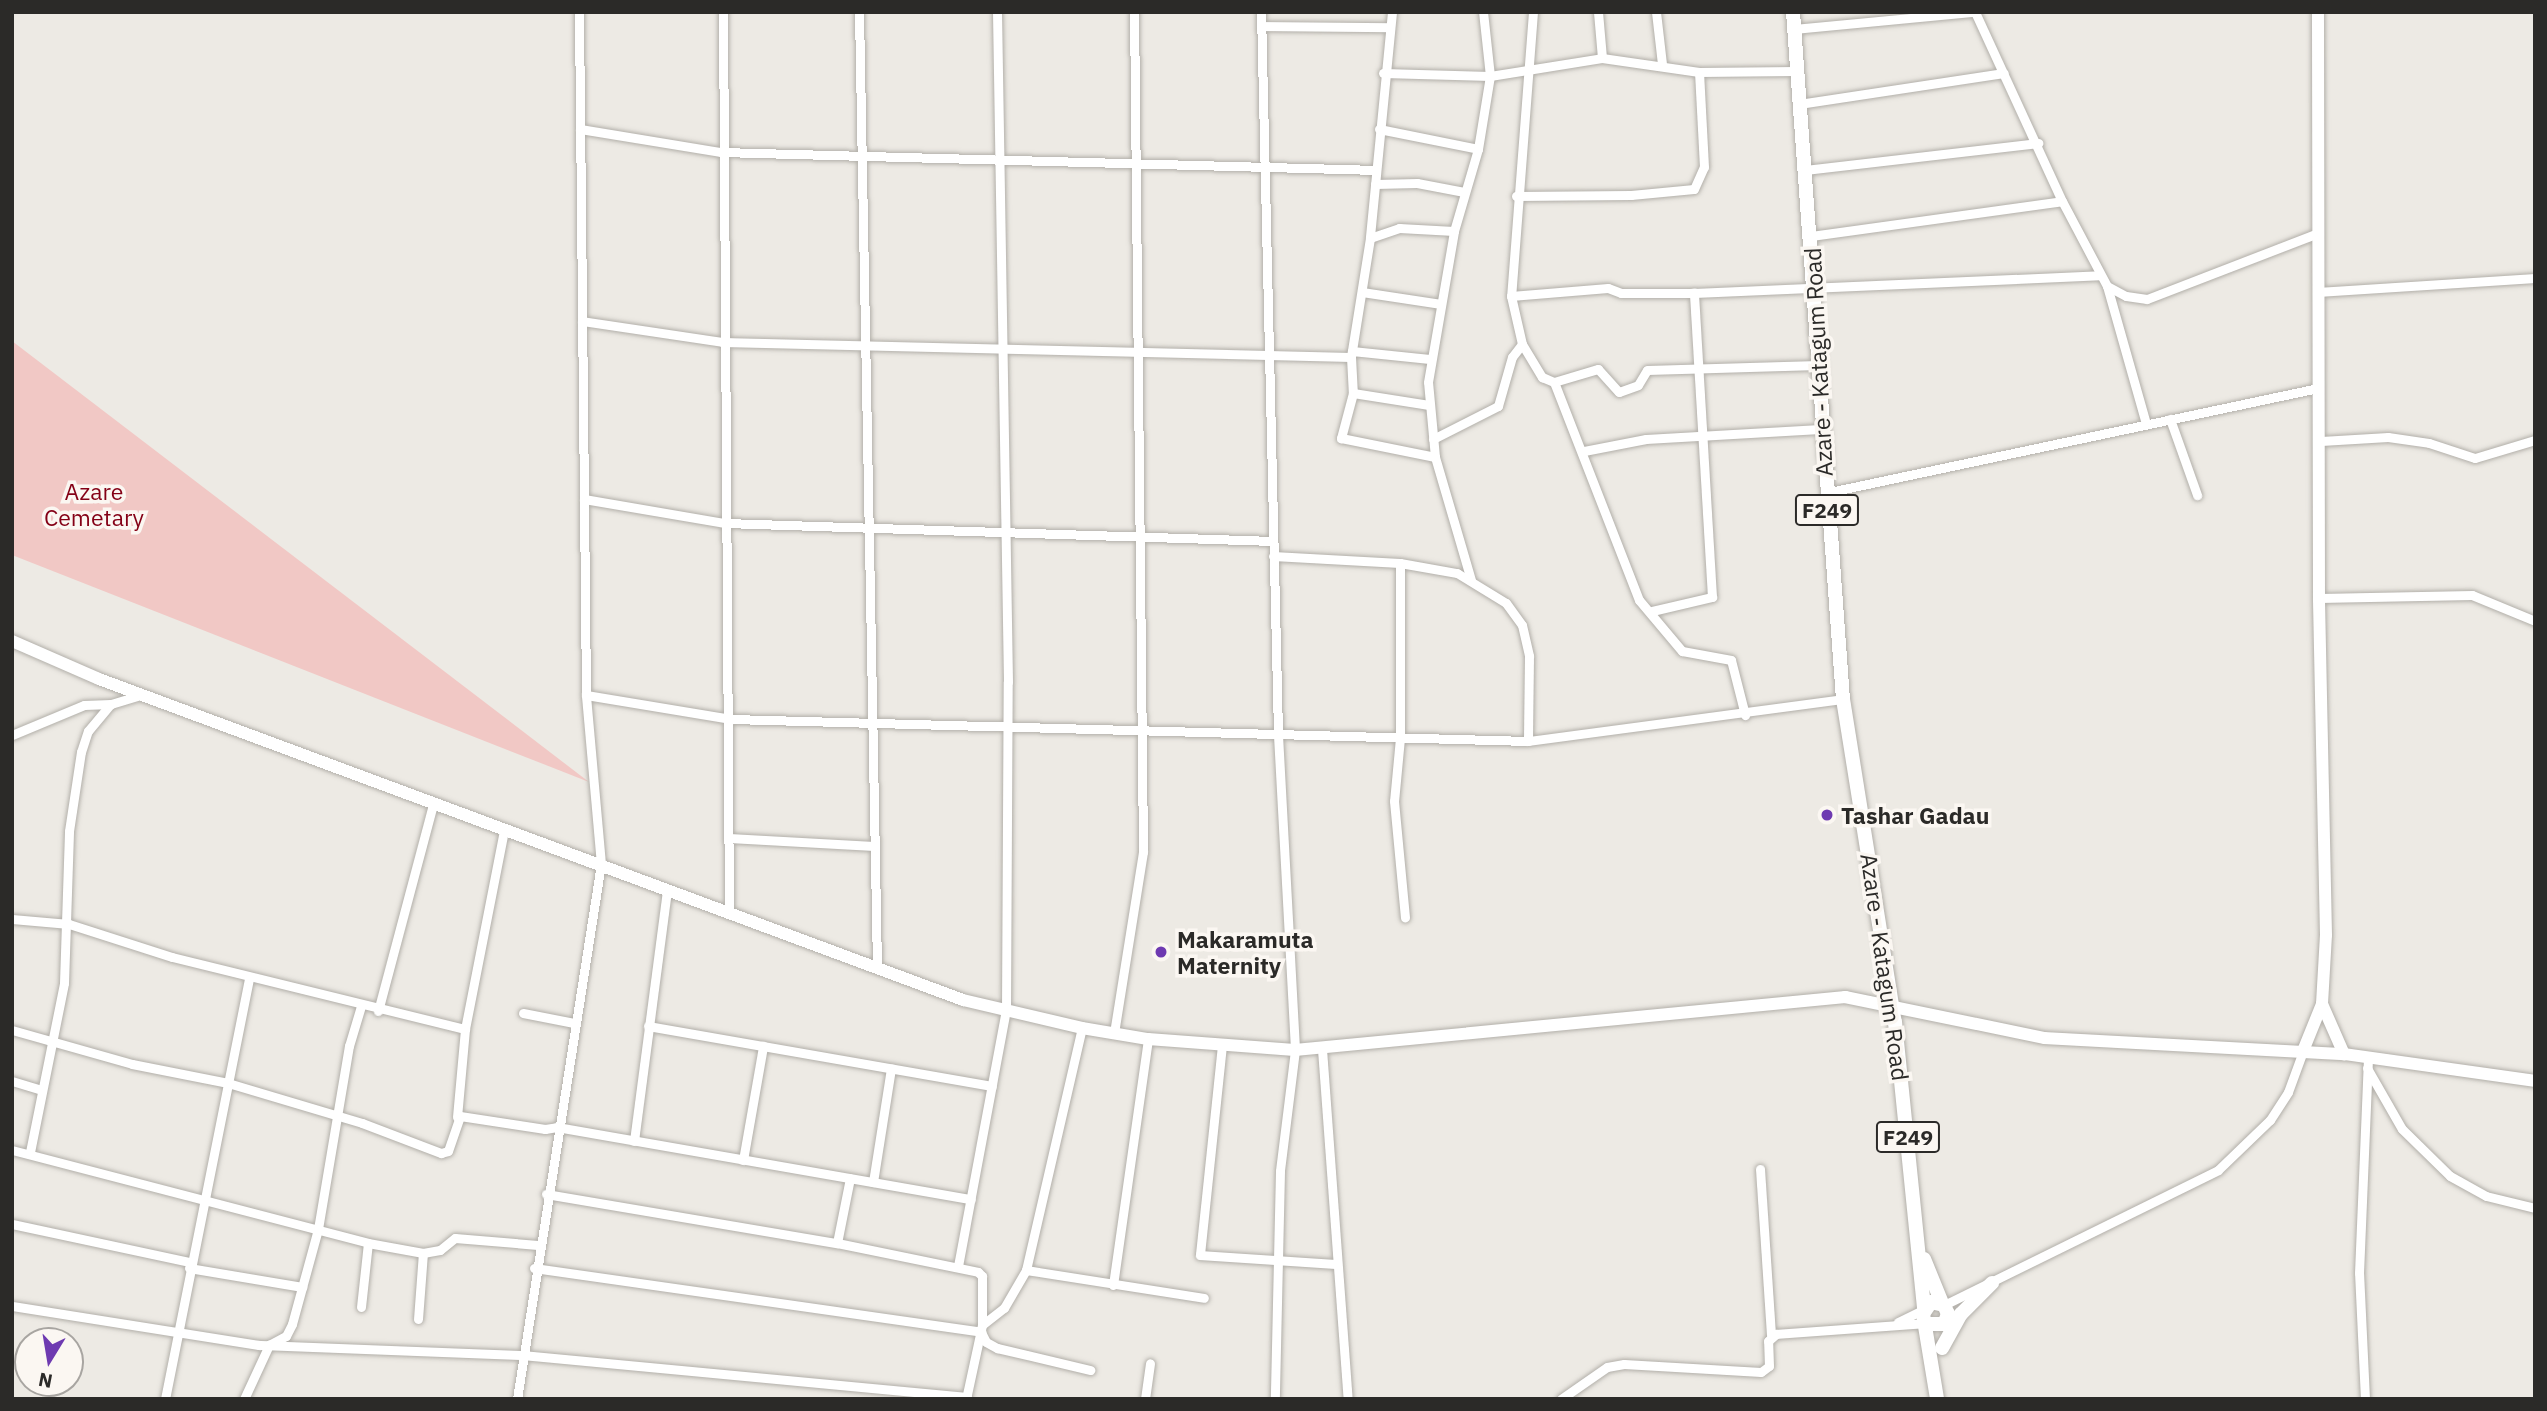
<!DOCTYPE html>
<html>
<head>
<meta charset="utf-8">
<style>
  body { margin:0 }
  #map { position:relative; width:2547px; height:1411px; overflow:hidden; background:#edeae4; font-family:"IBM Plex Sans",sans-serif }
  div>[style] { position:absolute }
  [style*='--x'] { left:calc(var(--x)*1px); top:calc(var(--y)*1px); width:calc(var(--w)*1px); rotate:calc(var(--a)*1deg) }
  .green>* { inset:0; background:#f1c8c5 }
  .roads { filter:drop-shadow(0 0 2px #b2afa9) drop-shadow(0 0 2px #b2afa9) }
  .street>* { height:9px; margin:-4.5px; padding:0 4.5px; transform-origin:4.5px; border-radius:4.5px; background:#fff }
  .secondary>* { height:12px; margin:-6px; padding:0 6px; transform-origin:6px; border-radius:6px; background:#fff }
  .primary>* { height:14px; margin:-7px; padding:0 7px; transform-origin:7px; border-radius:7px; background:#fff }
  .dots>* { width:19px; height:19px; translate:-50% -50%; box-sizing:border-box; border:4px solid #fbf7f2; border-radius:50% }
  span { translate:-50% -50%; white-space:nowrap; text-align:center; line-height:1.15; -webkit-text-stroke:7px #fbf7f2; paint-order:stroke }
  .shield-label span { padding:2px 5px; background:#fbf7f2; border:2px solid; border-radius:5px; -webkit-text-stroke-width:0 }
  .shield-label { font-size:21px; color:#2b2a28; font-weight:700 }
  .street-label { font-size:23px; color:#2b2a28 }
  .park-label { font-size:23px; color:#840016 }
  .poi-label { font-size:23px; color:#2b2a28; font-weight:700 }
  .left { translate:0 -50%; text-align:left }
  .frame { position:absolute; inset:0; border:14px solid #2b2a28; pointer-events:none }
  .north { position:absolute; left:14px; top:1327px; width:70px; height:70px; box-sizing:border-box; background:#fbf7f2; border:2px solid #a8a5a1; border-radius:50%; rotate:191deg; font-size:19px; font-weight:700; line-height:28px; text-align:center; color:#2b2a28 }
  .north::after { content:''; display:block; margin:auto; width:24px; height:32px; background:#6e3ab1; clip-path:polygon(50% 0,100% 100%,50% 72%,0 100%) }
</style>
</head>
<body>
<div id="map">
  <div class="green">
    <div style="clip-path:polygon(12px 341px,589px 782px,12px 555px)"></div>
  </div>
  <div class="roads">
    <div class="street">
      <div style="--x:723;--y:12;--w:902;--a:89.62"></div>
      <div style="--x:859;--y:12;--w:956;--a:88.92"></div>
      <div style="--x:1261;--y:12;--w:723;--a:88.65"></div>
      <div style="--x:1278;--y:735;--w:315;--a:86.9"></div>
      <div style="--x:1295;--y:1050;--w:122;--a:97.1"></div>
      <div style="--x:1280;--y:1171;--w:228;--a:91.3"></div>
      <div style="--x:1392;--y:12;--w:227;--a:95.6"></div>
      <div style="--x:1370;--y:238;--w:121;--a:99.1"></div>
      <div style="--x:1351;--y:357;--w:36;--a:87"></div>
      <div style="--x:1353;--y:393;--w:77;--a:9"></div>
      <div style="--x:1533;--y:12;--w:285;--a:94.4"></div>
      <div style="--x:1511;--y:296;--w:49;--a:77.1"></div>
      <div style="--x:1522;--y:344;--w:39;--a:59"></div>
      <div style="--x:1542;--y:377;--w:13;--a:23"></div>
      <div style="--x:1554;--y:382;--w:46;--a:-16.5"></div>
      <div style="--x:1598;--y:369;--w:31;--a:48"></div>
      <div style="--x:1619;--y:392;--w:20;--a:-20"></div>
      <div style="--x:1638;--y:385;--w:17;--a:-59"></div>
      <div style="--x:1647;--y:370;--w:171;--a:-1.7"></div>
      <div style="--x:1598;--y:12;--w:46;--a:85"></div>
      <div style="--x:1656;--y:12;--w:52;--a:83.4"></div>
      <div style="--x:1975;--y:12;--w:208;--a:65.3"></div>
      <div style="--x:2062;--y:201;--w:96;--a:62.1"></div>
      <div style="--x:2107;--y:286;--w:143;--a:74.2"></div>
      <div style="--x:1261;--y:26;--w:127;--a:0.5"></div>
      <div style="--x:1793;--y:29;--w:180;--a:-5.4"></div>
      <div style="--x:1383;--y:73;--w:107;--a:1.6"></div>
      <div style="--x:1490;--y:76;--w:113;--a:-9.1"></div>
      <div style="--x:1602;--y:58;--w:98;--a:8.2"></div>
      <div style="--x:1699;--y:72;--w:97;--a:-0.6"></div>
      <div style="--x:1799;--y:104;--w:207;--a:-8.6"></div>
      <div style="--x:580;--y:129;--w:143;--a:9.3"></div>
      <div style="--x:721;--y:152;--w:655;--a:1.57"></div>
      <div style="--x:1379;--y:129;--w:101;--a:11.4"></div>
      <div style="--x:1805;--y:170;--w:235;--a:-6.6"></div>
      <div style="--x:1375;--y:184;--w:42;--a:-1.4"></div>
      <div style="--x:1417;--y:183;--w:48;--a:10.8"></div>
      <div style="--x:1516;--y:196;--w:115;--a:-0.5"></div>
      <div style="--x:1631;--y:195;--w:63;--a:-5.4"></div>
      <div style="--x:1694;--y:189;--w:24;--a:-66"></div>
      <div style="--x:1704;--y:167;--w:95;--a:-93"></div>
      <div style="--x:1811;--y:236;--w:253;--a:-7.9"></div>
      <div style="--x:1370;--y:238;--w:31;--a:-19"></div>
      <div style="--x:1399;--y:228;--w:55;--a:3.1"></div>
      <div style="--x:2107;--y:286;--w:21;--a:28"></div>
      <div style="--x:2126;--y:296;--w:21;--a:8"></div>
      <div style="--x:2147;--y:299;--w:183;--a:-21.1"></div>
      <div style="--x:1362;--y:292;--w:80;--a:8.6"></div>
      <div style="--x:2318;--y:292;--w:217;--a:-3.7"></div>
      <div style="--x:1511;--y:296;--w:97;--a:-4.7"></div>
      <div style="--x:1608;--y:288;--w:14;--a:21"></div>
      <div style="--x:1621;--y:293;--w:73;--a:0"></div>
      <div style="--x:1694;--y:293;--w:406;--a:-2.5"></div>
      <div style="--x:582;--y:321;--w:142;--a:8.5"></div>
      <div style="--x:722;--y:342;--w:629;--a:1.37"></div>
      <div style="--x:1352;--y:351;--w:78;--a:5.9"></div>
      <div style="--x:1554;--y:382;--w:234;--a:68.7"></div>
      <div style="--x:1639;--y:600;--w:67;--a:49.9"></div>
      <div style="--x:1682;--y:651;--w:50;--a:10.4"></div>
      <div style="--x:1731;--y:660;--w:57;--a:75.7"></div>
      <div style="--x:1353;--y:393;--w:47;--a:104.9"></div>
      <div style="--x:1341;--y:438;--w:96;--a:11.4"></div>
      <div style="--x:2170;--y:419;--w:81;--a:70.4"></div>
      <div style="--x:1433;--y:439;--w:73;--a:-26.9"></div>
      <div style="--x:1498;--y:406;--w:51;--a:-74.1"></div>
      <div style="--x:1512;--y:357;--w:16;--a:-52"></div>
      <div style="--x:2321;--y:441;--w:67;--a:-3.4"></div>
      <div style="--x:2388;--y:437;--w:41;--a:8.3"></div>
      <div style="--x:2429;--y:443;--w:48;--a:18.1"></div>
      <div style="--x:2475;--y:458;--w:63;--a:-16.7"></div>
      <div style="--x:1584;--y:451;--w:63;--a:-11"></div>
      <div style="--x:1646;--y:439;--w:174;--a:-3.3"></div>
      <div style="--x:1825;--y:493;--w:504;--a:-12.02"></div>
      <div style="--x:584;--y:499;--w:143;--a:9.7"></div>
      <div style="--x:725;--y:523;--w:548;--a:1.88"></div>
      <div style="--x:1273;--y:556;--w:127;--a:3.2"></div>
      <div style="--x:1400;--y:563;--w:58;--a:10"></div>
      <div style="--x:1457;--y:573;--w:57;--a:31.5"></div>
      <div style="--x:1506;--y:603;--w:27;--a:54"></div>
      <div style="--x:1522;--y:625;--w:32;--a:77"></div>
      <div style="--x:1529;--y:656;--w:85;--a:90.7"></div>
      <div style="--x:1400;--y:563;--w:175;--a:90"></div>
      <div style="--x:1400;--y:738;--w:63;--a:95.4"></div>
      <div style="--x:1394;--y:801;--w:117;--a:84.6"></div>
      <div style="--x:1471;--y:580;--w:128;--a:-106.3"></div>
      <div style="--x:1435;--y:457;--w:75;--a:-95.3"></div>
      <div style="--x:1428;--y:382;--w:153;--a:-80.2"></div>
      <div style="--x:1454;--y:231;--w:85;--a:-73.7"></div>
      <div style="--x:1478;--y:149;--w:74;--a:-80.7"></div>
      <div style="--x:1490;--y:76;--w:64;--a:-96.2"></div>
      <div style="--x:2319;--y:598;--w:153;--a:-1.1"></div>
      <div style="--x:2472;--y:595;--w:68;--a:22.4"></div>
      <div style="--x:1652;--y:611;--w:62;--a:-13.1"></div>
      <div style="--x:1712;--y:597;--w:305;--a:-93.4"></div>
      <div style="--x:586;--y:695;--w:147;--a:9.4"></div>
      <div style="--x:731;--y:719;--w:797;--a:1.58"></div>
      <div style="--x:1528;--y:741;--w:318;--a:-7.6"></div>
      <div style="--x:12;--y:735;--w:78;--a:-22.6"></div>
      <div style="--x:84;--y:705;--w:27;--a:-2"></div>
      <div style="--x:729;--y:838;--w:145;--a:3.2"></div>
      <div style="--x:12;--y:919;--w:57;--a:5"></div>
      <div style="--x:69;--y:924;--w:108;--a:17.8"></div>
      <div style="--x:172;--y:957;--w:302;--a:13.8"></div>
      <div style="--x:378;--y:1011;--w:213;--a:-75.1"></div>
      <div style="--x:523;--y:1013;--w:52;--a:11.1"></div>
      <div style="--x:648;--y:1026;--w:349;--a:9.9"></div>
      <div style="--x:12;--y:1030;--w:125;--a:15.8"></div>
      <div style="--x:132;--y:1064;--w:98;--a:11.2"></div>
      <div style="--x:228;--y:1083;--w:140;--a:16.6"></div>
      <div style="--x:362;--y:1123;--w:85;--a:20.8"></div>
      <div style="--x:441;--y:1153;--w:7;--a:-16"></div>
      <div style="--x:448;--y:1151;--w:37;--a:-71"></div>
      <div style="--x:460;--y:1116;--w:86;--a:8.7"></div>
      <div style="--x:545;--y:1129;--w:12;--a:-9"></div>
      <div style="--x:557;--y:1127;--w:420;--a:9.9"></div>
      <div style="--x:1114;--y:1033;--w:183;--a:-80.9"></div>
      <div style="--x:1143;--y:852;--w:840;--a:-90.61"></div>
      <div style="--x:1222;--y:1045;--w:211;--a:96"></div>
      <div style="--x:1200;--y:1255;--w:135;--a:3.8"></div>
      <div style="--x:1322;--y:1049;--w:351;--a:85.8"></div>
      <div style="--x:2367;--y:1068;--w:70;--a:60.2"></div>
      <div style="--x:2402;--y:1129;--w:67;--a:44.4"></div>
      <div style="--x:2450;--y:1176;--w:41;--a:29.1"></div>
      <div style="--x:2486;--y:1196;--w:50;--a:13.8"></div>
      <div style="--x:12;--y:1081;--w:31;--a:17"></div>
      <div style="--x:457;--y:1117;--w:88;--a:-84.8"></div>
      <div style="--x:465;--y:1029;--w:203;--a:-78.9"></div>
      <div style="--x:634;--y:1141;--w:251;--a:-82.5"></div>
      <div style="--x:12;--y:1150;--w:368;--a:14.6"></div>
      <div style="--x:368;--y:1243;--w:56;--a:10.3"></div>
      <div style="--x:423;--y:1253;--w:17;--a:-10"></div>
      <div style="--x:440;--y:1250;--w:19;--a:-39"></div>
      <div style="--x:455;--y:1238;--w:83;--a:4.8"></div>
      <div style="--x:30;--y:1152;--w:172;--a:-78.6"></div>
      <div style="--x:64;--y:983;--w:152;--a:-88.1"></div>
      <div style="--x:69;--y:831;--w:80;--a:-81.4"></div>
      <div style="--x:81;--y:752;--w:22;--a:-72"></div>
      <div style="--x:88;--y:731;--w:35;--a:-50"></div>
      <div style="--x:111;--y:704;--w:31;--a:-17"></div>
      <div style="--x:743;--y:1160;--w:116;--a:-80"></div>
      <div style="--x:1760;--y:1169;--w:167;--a:86.2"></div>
      <div style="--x:873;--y:1182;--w:115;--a:-81"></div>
      <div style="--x:546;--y:1194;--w:295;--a:9.6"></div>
      <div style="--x:837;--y:1243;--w:144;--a:11.6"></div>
      <div style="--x:978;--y:1272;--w:6;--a:45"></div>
      <div style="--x:982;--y:1276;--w:49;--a:90"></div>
      <div style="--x:982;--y:1325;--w:76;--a:102.2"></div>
      <div style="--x:12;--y:1224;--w:182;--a:12.1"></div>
      <div style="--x:837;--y:1243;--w:66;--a:-78.7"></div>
      <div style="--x:958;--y:1266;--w:260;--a:-79.4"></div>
      <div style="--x:1006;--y:1010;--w:328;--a:-89.7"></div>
      <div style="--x:1008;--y:682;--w:670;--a:-90.94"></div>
      <div style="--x:189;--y:1268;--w:115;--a:9.5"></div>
      <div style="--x:534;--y:1268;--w:452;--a:8.1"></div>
      <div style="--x:1026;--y:1270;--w:180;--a:8.9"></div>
      <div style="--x:1113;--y:1285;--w:248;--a:-81.9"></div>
      <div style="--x:1944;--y:1305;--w:305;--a:-26.2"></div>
      <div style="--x:2218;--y:1170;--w:72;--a:-43.9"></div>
      <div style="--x:2270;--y:1120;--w:33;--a:-57"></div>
      <div style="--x:2288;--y:1092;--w:44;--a:-69.9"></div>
      <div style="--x:12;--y:1306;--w:250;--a:9"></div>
      <div style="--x:259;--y:1345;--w:263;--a:2.2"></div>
      <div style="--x:522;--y:1355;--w:447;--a:5.4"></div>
      <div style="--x:361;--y:1307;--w:64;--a:-83.8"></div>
      <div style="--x:418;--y:1319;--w:66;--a:-85.7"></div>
      <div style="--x:1898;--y:1322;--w:28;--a:-26"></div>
      <div style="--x:982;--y:1325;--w:28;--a:-38"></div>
      <div style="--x:1004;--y:1308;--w:44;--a:-59.9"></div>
      <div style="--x:1026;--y:1270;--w:248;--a:-77"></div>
      <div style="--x:981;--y:1332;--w:11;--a:63"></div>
      <div style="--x:986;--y:1342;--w:13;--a:29"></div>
      <div style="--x:997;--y:1348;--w:96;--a:13.3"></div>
      <div style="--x:165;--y:1399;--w:429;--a:-78.7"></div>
      <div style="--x:244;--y:1399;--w:60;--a:-65.2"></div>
      <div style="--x:269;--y:1345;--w:19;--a:-28"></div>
      <div style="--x:286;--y:1336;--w:13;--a:-63"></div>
      <div style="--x:292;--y:1324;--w:98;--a:-74.7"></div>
      <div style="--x:318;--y:1229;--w:186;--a:-80.4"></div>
      <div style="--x:349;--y:1046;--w:42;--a:-73.3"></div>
      <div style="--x:517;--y:1399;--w:542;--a:-81.08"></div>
      <div style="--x:601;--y:864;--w:170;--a:-95.1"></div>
      <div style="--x:586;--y:695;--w:683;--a:-90.59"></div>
      <div style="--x:1145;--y:1399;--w:36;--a:-82"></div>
      <div style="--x:1561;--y:1399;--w:56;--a:-34.8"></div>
      <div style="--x:1607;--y:1367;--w:17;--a:-10"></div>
      <div style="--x:1624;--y:1364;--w:137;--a:3.3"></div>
      <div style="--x:1761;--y:1372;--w:10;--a:-37"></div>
      <div style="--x:1769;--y:1366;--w:25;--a:-92"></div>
      <div style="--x:1768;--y:1341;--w:11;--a:-41"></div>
      <div style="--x:1776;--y:1334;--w:150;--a:-4.2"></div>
      <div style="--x:2365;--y:1399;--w:126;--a:-92.7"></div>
      <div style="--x:2359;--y:1273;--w:216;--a:-87.6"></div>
    </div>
    <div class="secondary">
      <div style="--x:12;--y:641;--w:95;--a:23.6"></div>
      <div style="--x:99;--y:679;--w:922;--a:20.38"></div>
      <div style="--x:963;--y:1000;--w:122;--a:13.2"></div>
      <div style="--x:1082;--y:1028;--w:67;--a:9.5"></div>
      <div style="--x:1148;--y:1039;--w:147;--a:4.3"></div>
      <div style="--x:1295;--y:1050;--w:553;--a:-5.5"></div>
      <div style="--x:1845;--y:997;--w:204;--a:11.6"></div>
      <div style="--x:2045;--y:1038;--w:299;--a:3.1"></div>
      <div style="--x:2344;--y:1054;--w:193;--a:8"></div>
      <div style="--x:2322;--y:1004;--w:55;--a:66.3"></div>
      <div style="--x:2303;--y:1051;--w:51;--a:-68"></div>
      <div style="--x:2322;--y:1004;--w:69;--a:-86.7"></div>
      <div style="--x:2326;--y:935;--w:337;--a:-91.2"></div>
      <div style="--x:2319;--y:598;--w:586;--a:-90.1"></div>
    </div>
    <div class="primary">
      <div style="--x:1793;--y:12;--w:689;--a:85.84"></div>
      <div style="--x:1843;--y:699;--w:327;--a:80.9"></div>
      <div style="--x:1895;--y:1022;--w:288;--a:84.2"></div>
      <div style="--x:1924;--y:1259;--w:48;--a:67.8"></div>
      <div style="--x:1928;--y:1324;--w:16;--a:0"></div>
      <div style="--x:1944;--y:1324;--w:11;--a:-68"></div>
      <div style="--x:1948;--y:1314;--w:10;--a:-114"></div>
      <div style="--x:1944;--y:1305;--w:13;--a:-167"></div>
      <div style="--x:1931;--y:1302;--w:14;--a:124"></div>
      <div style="--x:1923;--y:1314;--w:86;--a:80.6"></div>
      <div style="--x:1942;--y:1348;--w:39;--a:-61"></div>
      <div style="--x:1961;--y:1314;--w:44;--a:-45"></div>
    </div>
  </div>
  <div class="dots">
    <div style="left:1827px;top:815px;background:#6e3ab1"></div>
    <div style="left:1161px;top:952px;background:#6e3ab1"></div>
  </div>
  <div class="shield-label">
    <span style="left:1827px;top:510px">F249</span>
    <span style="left:1908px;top:1137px">F249</span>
  </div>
  <div class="street-label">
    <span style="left:1818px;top:362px;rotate:-93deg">Azare - Katagum Road</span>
    <span style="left:1885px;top:967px;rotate:82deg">Azare - Katagum Road</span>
  </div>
  <div class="park-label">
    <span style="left:94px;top:504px">Azare<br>Cemetary</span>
  </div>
  <div class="poi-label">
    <span class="left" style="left:1841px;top:815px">Tashar Gadau</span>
    <span class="left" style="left:1177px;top:952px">Makaramuta<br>Maternity</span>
  </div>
  <div class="frame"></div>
  <div class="north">N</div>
</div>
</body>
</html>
